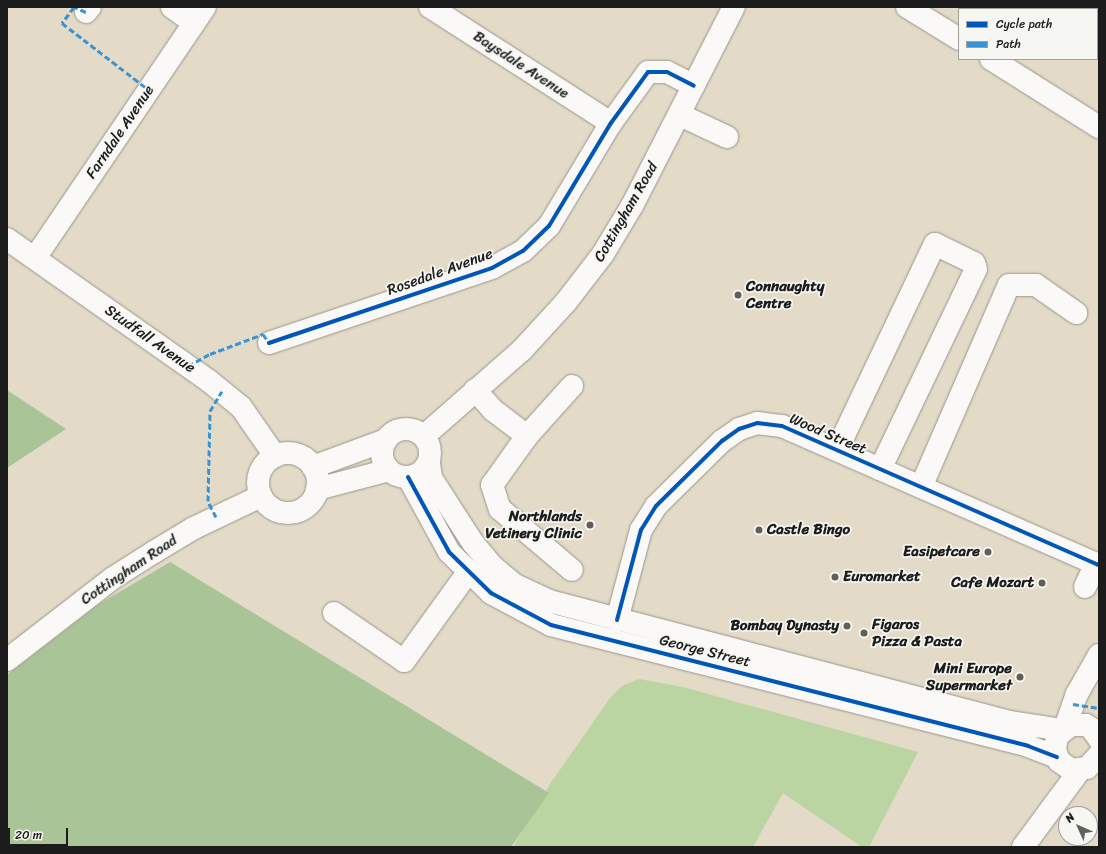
<!DOCTYPE html>
<html>
<head>
<meta charset="utf-8">
<style>
  body { margin:0 }
  #map { position:relative; width:1106px; height:854px; overflow:hidden; background:#e3dac7; font-family:Sriracha,sans-serif }
  div>[style] { position:absolute }
  [style*='--x'] { left:calc(var(--x)*1px); top:calc(var(--y)*1px); width:calc(var(--w)*1px); rotate:calc(var(--a)*1deg) }
  .green>* { inset:0; background:#bad5a2 }
  .forest>* { inset:0; background:#a9c598 }
  .roads { filter:drop-shadow(0 0 1px #9b968b) drop-shadow(0 0 1px #9b968b) }
  .minor>* { height:22px; margin:-11px; padding:0 11px; transform-origin:11px; border-radius:11px; background:#fbf9f7 }
  .minor>.ring { margin:-11px; padding:0; box-sizing:content-box; background:none; border:22px solid #fbf9f7; border-radius:50% }
  .quiet>* { height:3px; margin-top:-1.5px; transform-origin:0; background:repeating-linear-gradient(90deg,#3a94d4 0 6px,transparent 0 9px) }
  .cycleway>* { height:4px; margin:-2px; padding:0 2px; transform-origin:2px; border-radius:2px; background:#0057b8 }
  .dots>* { width:11px; height:11px; translate:-50% -50%; box-sizing:border-box; border:2px solid #f6f6f2; border-radius:50% }
  span { translate:-50% -50%; white-space:nowrap; text-align:center; line-height:1.15; -webkit-text-stroke:3.5px #f6f6f2; paint-order:stroke }
  .street-label { font-size:15px; color:#1c1c1c }
  .poi-label { font-size:15px; color:#1c1c1c; font-weight:700 }
  .left { translate:0 -50%; text-align:left }
  .right { translate:-100% -50%; text-align:right }
  .frame { position:absolute; inset:0; border:8px solid #1c1c1c; pointer-events:none }
  .legend { position:absolute; left:958px; top:8px; width:140px; height:52px; box-sizing:border-box; background:#f6f6f2; border:1px solid #9f9f9c; margin:0; padding:5px 7px; list-style:none; font-size:12px; color:#1c1c1c }
  .legend li { display:flex; align-items:center; gap:8px; height:20px }
  .legend b { width:20px; border:1px solid #9f9f9c }
  .north { position:absolute; left:1058px; top:806px; width:40px; height:40px; box-sizing:border-box; background:#f6f6f2; border:1px solid #9f9f9c; border-radius:50%; rotate:315deg; font-size:11px; font-weight:700; line-height:16px; text-align:center; color:#1c1c1c }
  .north::after { content:''; display:block; margin:auto; width:14px; height:18px; background:#625e58; clip-path:polygon(50% 0,100% 100%,50% 72%,0 100%) }
  .scale { position:absolute; left:8px; top:828px; width:60px; height:18px; box-sizing:border-box; border:2px solid #1c1c1c; border-top:0; padding-left:5px; font-size:12px; line-height:14px; white-space:nowrap; color:#1c1c1c; -webkit-text-stroke:3px #f6f6f2; paint-order:stroke }
</style>
</head>
<body>
<div id="map">
  <div class="green">
    <div style="clip-path:polygon(639px 679px,683px 687px,918px 752px,869px 847px,862px 847px,783px 793px,753px 847px,513px 847px,550px 784px,610px 698px,622px 686px)"></div>
  </div>
  <div class="forest">
    <div style="clip-path:polygon(7px 390px,66px 429px,7px 468px)"></div>
    <div style="clip-path:polygon(170px 562px,549px 793px,511px 847px,7px 847px,7px 675px,99px 604px)"></div>
  </div>
  <div class="roads">
    <div class="minor">
      <div style="--x:172;--y:7;--w:27;--a:36"></div>
      <div style="--x:430;--y:7;--w:215;--a:32.7"></div>
      <div style="--x:907;--y:7;--w:61;--a:31.6"></div>
      <div style="--x:86;--y:12;--w:6;--a:-51"></div>
      <div style="--x:991;--y:59;--w:128;--a:32.2"></div>
      <div style="--x:680;--y:115;--w:52;--a:25.1"></div>
      <div style="--x:7;--y:239;--w:247;--a:35.1"></div>
      <div style="--x:209;--y:381;--w:41;--a:39.1"></div>
      <div style="--x:241;--y:407;--w:60;--a:55.2"></div>
      <div style="--x:35;--y:258;--w:303;--a:-55.9"></div>
      <div style="--x:269;--y:343;--w:235;--a:-18.6"></div>
      <div style="--x:492;--y:268;--w:35;--a:-29"></div>
      <div style="--x:523;--y:251;--w:36;--a:-44"></div>
      <div style="--x:549;--y:226;--w:120;--a:-59"></div>
      <div style="--x:611;--y:123;--w:63;--a:-54"></div>
      <div style="--x:648;--y:72;--w:19;--a:0"></div>
      <div style="--x:667;--y:72;--w:30;--a:27"></div>
      <div style="--x:572;--y:386;--w:67;--a:132"></div>
      <div style="--x:527;--y:436;--w:60;--a:125.5"></div>
      <div style="--x:492;--y:485;--w:25;--a:72"></div>
      <div style="--x:500;--y:509;--w:94;--a:40.3"></div>
      <div style="--x:475;--y:390;--w:27;--a:48"></div>
      <div style="--x:493;--y:410;--w:43;--a:37.4"></div>
      <div class="ring" style="left:382px;top:429px;width:26px;height:26px"></div>
      <div style="--x:424;--y:436;--w:130;--a:-41.3"></div>
      <div style="--x:522;--y:350;--w:65;--a:-47.5"></div>
      <div style="--x:566;--y:302;--w:61;--a:-52.4"></div>
      <div style="--x:603;--y:254;--w:58;--a:-59"></div>
      <div style="--x:633;--y:204;--w:221;--a:-62.9"></div>
      <div style="--x:837;--y:450;--w:228;--a:-64.6"></div>
      <div style="--x:935;--y:244;--w:43;--a:26"></div>
      <div style="--x:974;--y:263;--w:6;--a:72"></div>
      <div style="--x:976;--y:269;--w:222;--a:115.6"></div>
      <div class="ring" style="left:258px;top:453px;width:38px;height:38px"></div>
      <div style="--x:429;--y:463;--w:15;--a:82"></div>
      <div style="--x:431;--y:478;--w:77;--a:57.1"></div>
      <div style="--x:473;--y:543;--w:30;--a:50"></div>
      <div style="--x:492;--y:566;--w:30;--a:40"></div>
      <div style="--x:515;--y:585;--w:38;--a:25"></div>
      <div style="--x:549;--y:601;--w:476;--a:14.7"></div>
      <div style="--x:1009;--y:722;--w:54;--a:8.6"></div>
      <div style="--x:313;--y:467;--w:78;--a:-20.3"></div>
      <div style="--x:408;--y:477;--w:85;--a:61.3"></div>
      <div style="--x:449;--y:552;--w:59;--a:44.3"></div>
      <div style="--x:491;--y:593;--w:68;--a:28.1"></div>
      <div style="--x:551;--y:625;--w:492;--a:14.2"></div>
      <div style="--x:1028;--y:746;--w:31;--a:21"></div>
      <div style="--x:921;--y:487;--w:220;--a:-66.5"></div>
      <div style="--x:1009;--y:285;--w:27;--a:0"></div>
      <div style="--x:1036;--y:285;--w:49;--a:35"></div>
      <div style="--x:317;--y:489;--w:74;--a:-14.8"></div>
      <div style="--x:1085;--y:587;--w:26;--a:-65"></div>
      <div style="--x:334;--y:613;--w:85;--a:34.4"></div>
      <div style="--x:404;--y:661;--w:111;--a:-54.2"></div>
      <div style="--x:617;--y:620;--w:93;--a:-75.1"></div>
      <div style="--x:641;--y:530;--w:28;--a:-58"></div>
      <div style="--x:656;--y:506;--w:93;--a:-44.6"></div>
      <div style="--x:722;--y:441;--w:21;--a:-35"></div>
      <div style="--x:739;--y:429;--w:19;--a:-18"></div>
      <div style="--x:757;--y:423;--w:25;--a:7"></div>
      <div style="--x:782;--y:426;--w:346;--a:23.7"></div>
      <div style="--x:7;--y:660;--w:134;--a:-37.7"></div>
      <div style="--x:113;--y:578;--w:49;--a:-32.4"></div>
      <div style="--x:154;--y:552;--w:47;--a:-31"></div>
      <div style="--x:194;--y:528;--w:74;--a:-25.5"></div>
      <div style="--x:1065;--y:728;--w:36;--a:-71"></div>
      <div style="--x:1077;--y:694;--w:45;--a:-60.6"></div>
      <div style="--x:1099;--y:739;--w:12;--a:-125"></div>
      <div style="--x:1092;--y:729;--w:7;--a:-146"></div>
      <div style="--x:1086;--y:725;--w:15;--a:180"></div>
      <div style="--x:1071;--y:725;--w:18;--a:142"></div>
      <div style="--x:1057;--y:736;--w:14;--a:98"></div>
      <div style="--x:1055;--y:750;--w:12;--a:70"></div>
      <div style="--x:1059;--y:761;--w:16;--a:35"></div>
      <div style="--x:1072;--y:770;--w:15;--a:-8"></div>
      <div style="--x:1087;--y:768;--w:18;--a:-47"></div>
      <div style="--x:1023;--y:847;--w:96;--a:-53.5"></div>
    </div>
  </div>
  <div class="quiet">
    <div style="--x:86;--y:12;--w:13;--a:-157"></div>
    <div style="--x:74;--y:7;--w:20;--a:127"></div>
    <div style="--x:62;--y:23;--w:110;--a:37.6"></div>
    <div style="--x:188;--y:366;--w:25;--a:-29"></div>
    <div style="--x:210;--y:354;--w:57;--a:-20.7"></div>
    <div style="--x:263;--y:334;--w:11;--a:56"></div>
    <div style="--x:216;--y:517;--w:18;--a:-117"></div>
    <div style="--x:208;--y:501;--w:90;--a:-88.7"></div>
    <div style="--x:210;--y:411;--w:23;--a:-59"></div>
    <div style="--x:1073;--y:704;--w:26;--a:9"></div>
  </div>
  <div class="cycleway">
    <div style="--x:269;--y:343;--w:235;--a:-18.6"></div>
    <div style="--x:492;--y:268;--w:35;--a:-29"></div>
    <div style="--x:523;--y:251;--w:36;--a:-44"></div>
    <div style="--x:549;--y:226;--w:120;--a:-59"></div>
    <div style="--x:611;--y:123;--w:63;--a:-54"></div>
    <div style="--x:648;--y:72;--w:19;--a:0"></div>
    <div style="--x:667;--y:72;--w:30;--a:27"></div>
    <div style="--x:408;--y:477;--w:85;--a:61.3"></div>
    <div style="--x:449;--y:552;--w:59;--a:44.3"></div>
    <div style="--x:491;--y:593;--w:68;--a:28.1"></div>
    <div style="--x:551;--y:625;--w:492;--a:14.2"></div>
    <div style="--x:1028;--y:746;--w:31;--a:21"></div>
    <div style="--x:617;--y:620;--w:93;--a:-75.1"></div>
    <div style="--x:641;--y:530;--w:28;--a:-58"></div>
    <div style="--x:656;--y:506;--w:93;--a:-44.6"></div>
    <div style="--x:722;--y:441;--w:21;--a:-35"></div>
    <div style="--x:739;--y:429;--w:19;--a:-18"></div>
    <div style="--x:757;--y:423;--w:25;--a:7"></div>
    <div style="--x:782;--y:426;--w:346;--a:23.7"></div>
  </div>
  <div class="dots">
    <div style="left:738px;top:295px;background:#625e58"></div>
    <div style="left:590px;top:525px;background:#625e58"></div>
    <div style="left:759px;top:530px;background:#625e58"></div>
    <div style="left:988px;top:552px;background:#625e58"></div>
    <div style="left:835px;top:577px;background:#625e58"></div>
    <div style="left:1042px;top:583px;background:#625e58"></div>
    <div style="left:847px;top:626px;background:#625e58"></div>
    <div style="left:864px;top:633px;background:#625e58"></div>
    <div style="left:1020px;top:677px;background:#625e58"></div>
  </div>
  <div class="street-label">
    <span style="left:521px;top:65px;rotate:33deg">Baysdale Avenue</span>
    <span style="left:120px;top:132px;rotate:-56deg">Farndale Avenue</span>
    <span style="left:626px;top:212px;rotate:-60deg">Cottingham Road</span>
    <span style="left:440px;top:272px;rotate:-20deg">Rosedale Avenue</span>
    <span style="left:150px;top:339px;rotate:35deg">Studfall Avenue</span>
    <span style="left:828px;top:434px;rotate:23deg">Wood Street</span>
    <span style="left:129px;top:570px;rotate:-34deg">Cottingham Road</span>
    <span style="left:705px;top:651px;rotate:14deg">George Street</span>
  </div>
  <div class="poi-label">
    <span class="left" style="left:746px;top:295px">Connaughty<br>Centre</span>
    <span class="right" style="left:582px;top:525px">Northlands<br>Vetinery Clinic</span>
    <span class="left" style="left:767px;top:530px">Castle Bingo</span>
    <span class="right" style="left:980px;top:552px">Easipetcare</span>
    <span class="left" style="left:843px;top:577px">Euromarket</span>
    <span class="right" style="left:1034px;top:583px">Cafe Mozart</span>
    <span class="left" style="left:872px;top:633px">Figaros<br>Pizza &amp; Pasta</span>
    <span class="right" style="left:839px;top:626px">Bombay Dynasty</span>
    <span class="right" style="left:1012px;top:677px">Mini Europe<br>Supermarket</span>
  </div>
  <div class="frame"></div>
  <ul class="legend">
  <li><b style="height:5px;background:#0057b8"></b>Cycle path</li>
  <li><b style="height:5px;background:#3a94d4"></b>Path</li>
  </ul>
  <div class="north">N</div>
  <div class="scale">20 m</div>
</div>
</body>
</html>
